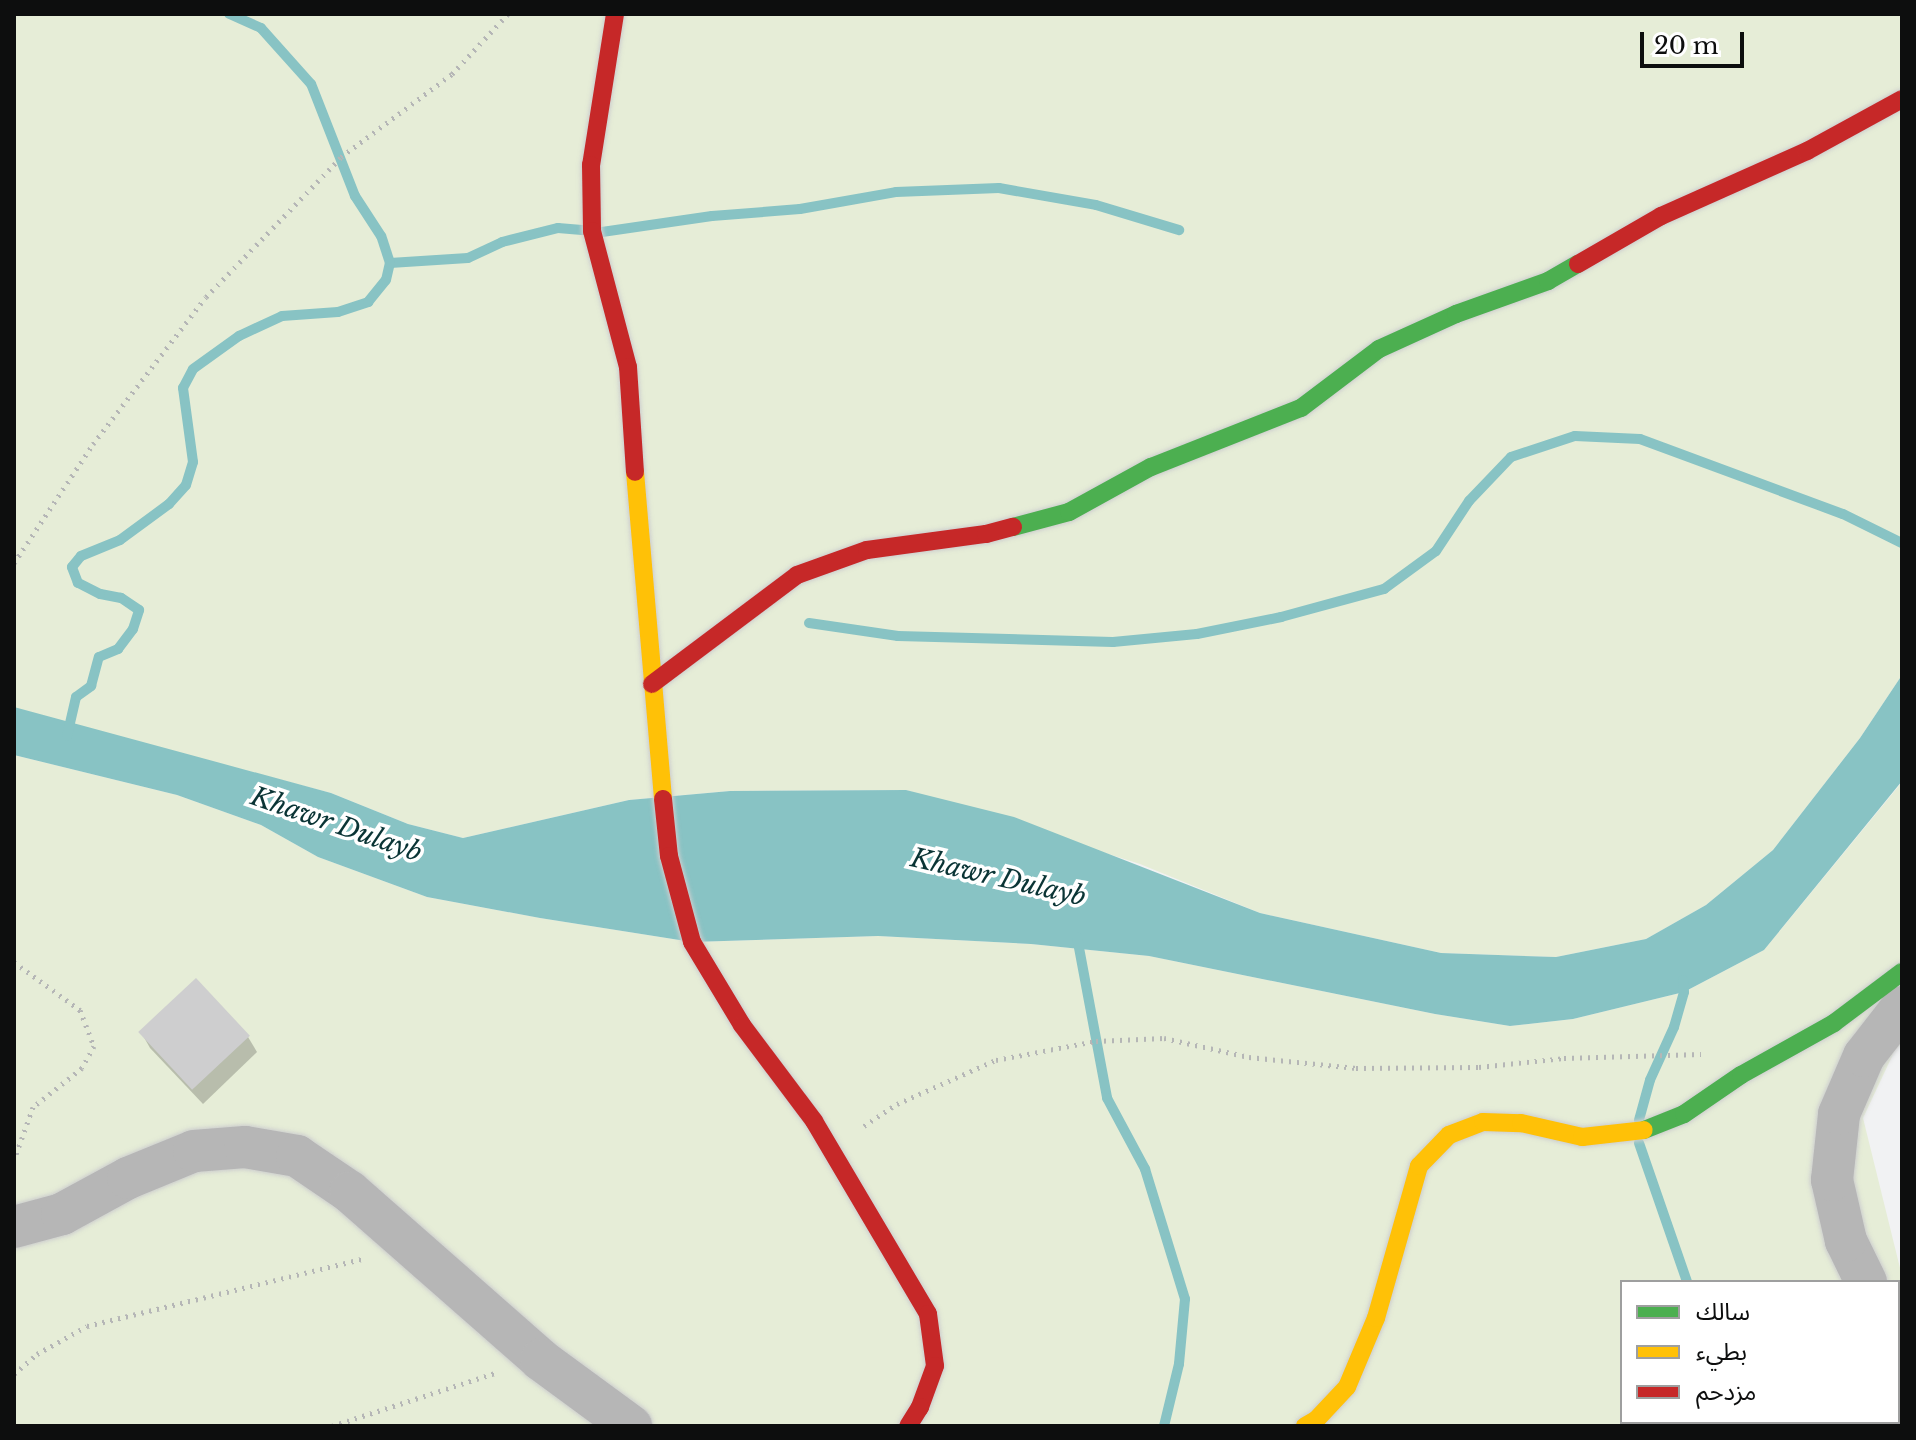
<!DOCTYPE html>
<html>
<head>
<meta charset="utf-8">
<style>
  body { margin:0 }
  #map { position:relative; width:1916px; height:1440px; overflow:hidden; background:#f1f2f3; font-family:"Libre Baskerville","Noto Sans Arabic",serif }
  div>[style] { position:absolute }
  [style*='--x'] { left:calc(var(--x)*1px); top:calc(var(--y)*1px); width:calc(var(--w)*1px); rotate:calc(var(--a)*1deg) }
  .green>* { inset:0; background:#e6edd7 }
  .water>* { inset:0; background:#88c3c4 }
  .shadow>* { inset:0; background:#0003 }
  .stream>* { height:10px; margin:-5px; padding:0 5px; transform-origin:5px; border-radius:5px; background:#88c3c4 }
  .building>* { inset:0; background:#cececf; transform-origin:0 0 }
  .path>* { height:5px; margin-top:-2.5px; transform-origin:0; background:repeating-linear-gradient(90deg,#b5b6b6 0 2px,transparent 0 8px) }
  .roads { filter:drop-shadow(0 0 2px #cdcece) drop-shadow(0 0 2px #cdcece) }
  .street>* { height:42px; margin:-21px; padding:0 21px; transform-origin:21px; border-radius:21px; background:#b6b6b6 }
  .fast>* { height:18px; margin:-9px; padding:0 9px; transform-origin:9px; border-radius:9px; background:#4caf50 }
  .slow>* { height:18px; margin:-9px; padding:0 9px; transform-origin:9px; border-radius:9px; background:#ffc107 }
  .jam>* { height:18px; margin:-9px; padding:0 9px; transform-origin:9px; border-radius:9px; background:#c62828 }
  span { translate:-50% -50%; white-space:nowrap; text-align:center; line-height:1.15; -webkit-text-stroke:7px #fff; paint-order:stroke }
  .water-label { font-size:26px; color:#0a3435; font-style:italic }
  .frame { position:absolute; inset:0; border:16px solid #0d0e0e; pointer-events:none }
  .legend { position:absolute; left:1620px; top:1280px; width:280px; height:144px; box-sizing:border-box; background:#fff; border:2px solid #9e9f9f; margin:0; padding:10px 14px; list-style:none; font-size:24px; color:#0d0e0e }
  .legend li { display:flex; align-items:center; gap:16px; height:40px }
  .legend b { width:40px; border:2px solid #9e9f9f }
  .scale { position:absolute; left:1640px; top:32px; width:104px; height:36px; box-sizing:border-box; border:4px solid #0d0e0e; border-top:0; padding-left:10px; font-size:24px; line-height:28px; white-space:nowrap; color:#0d0e0e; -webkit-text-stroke:6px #fff; paint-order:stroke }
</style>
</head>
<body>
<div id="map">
  <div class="green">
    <div style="clip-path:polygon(14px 14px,1902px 14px,1902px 675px,1860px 738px,1773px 850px,1706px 905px,1646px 939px,1556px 957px,1441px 953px,1260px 913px,1140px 864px,906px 790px,730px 791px,629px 800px,463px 838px,408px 824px,331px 793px,27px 713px,14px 707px)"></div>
    <div style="clip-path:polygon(evenodd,14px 755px,177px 795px,261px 825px,318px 857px,427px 897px,540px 918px,692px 942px,878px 936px,1031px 944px,1149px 956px,1435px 1014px,1510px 1026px,1573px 1019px,1684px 992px,1764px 950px,1902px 782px,1902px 1043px,1895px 1050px,1863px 1118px,1902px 1276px,1902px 1426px,14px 1426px,14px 755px,1622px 1282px,1898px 1282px,1898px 1422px,1622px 1422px,1622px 1282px)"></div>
  </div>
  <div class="water">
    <div style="clip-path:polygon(1902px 675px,1902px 781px,1764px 950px,1684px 992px,1573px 1019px,1510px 1026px,1435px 1014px,1149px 956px,1031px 944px,878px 936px,692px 942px,540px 918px,427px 897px,318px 857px,261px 825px,177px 795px,14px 755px,14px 707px,331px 793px,408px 824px,463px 838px,629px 800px,730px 791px,906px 790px,1014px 817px,1260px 913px,1441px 953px,1556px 957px,1646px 939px,1706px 905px,1773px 850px,1860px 738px)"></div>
  </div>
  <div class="shadow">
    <div style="clip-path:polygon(141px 1032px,248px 1037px,257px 1052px,203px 1104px,150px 1048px)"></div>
  </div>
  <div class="stream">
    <div style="--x:602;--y:232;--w:111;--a:-8.3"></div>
    <div style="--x:712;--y:216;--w:88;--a:-4.5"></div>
    <div style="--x:800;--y:209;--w:97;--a:-10"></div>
    <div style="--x:896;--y:192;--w:103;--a:-2.2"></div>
    <div style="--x:999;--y:188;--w:98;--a:9.9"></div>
    <div style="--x:1096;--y:205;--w:87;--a:16.8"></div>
    <div style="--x:390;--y:263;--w:78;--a:-3.7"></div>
    <div style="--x:468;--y:258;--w:38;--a:-25"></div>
    <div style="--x:502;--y:242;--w:58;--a:-14"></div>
    <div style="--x:558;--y:228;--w:24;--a:5"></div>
    <div style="--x:809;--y:623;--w:90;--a:8.3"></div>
    <div style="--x:898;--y:636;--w:215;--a:1.6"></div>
    <div style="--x:1113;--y:642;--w:84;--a:-5.4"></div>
    <div style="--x:1197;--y:634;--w:86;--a:-11.4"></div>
    <div style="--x:1281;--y:617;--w:107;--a:-15.2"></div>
    <div style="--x:1384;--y:589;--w:64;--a:-36.2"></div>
    <div style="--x:1436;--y:551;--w:60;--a:-56.6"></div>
    <div style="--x:1469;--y:501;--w:61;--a:-46.3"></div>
    <div style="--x:1511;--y:457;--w:67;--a:-18.2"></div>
    <div style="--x:1575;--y:436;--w:65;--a:2.6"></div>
    <div style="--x:1640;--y:439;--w:216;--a:20.3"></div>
    <div style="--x:1843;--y:514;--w:66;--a:26.2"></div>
    <div style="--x:67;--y:736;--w:40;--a:-77"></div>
    <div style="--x:76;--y:697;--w:19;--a:-36"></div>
    <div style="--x:91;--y:686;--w:30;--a:-75"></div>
    <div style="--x:99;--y:657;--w:21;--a:-23"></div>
    <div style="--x:118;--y:649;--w:25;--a:-53"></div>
    <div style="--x:133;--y:629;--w:20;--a:-72"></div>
    <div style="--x:139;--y:610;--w:22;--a:-146"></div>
    <div style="--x:121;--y:598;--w:21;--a:-169"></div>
    <div style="--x:100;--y:594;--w:25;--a:-153"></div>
    <div style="--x:78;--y:583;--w:17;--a:-111"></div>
    <div style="--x:72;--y:567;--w:14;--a:-51"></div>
    <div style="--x:81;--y:556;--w:42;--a:-22.3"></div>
    <div style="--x:120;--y:540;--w:61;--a:-36.3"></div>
    <div style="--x:169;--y:504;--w:25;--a:-48"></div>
    <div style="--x:186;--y:485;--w:24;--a:-73"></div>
    <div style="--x:193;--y:462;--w:75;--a:-97.7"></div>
    <div style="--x:183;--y:388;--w:21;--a:-62"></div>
    <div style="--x:193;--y:369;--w:57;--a:-35.7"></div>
    <div style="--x:239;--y:336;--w:47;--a:-24.9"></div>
    <div style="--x:282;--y:316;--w:56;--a:-4.1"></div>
    <div style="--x:338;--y:312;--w:32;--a:-18"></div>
    <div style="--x:368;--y:302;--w:28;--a:-51"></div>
    <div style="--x:386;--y:280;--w:17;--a:-77"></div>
    <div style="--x:390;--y:263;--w:28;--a:-108"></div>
    <div style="--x:381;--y:236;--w:48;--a:-123"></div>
    <div style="--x:355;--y:196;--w:120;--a:-111.4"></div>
    <div style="--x:311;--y:84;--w:75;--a:-131.8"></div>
    <div style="--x:261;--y:28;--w:35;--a:-156"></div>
    <div style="--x:1077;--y:937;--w:164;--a:79.4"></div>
    <div style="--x:1107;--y:1098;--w:81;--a:61.8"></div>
    <div style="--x:1145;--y:1169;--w:136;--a:72.9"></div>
    <div style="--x:1185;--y:1299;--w:65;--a:95.3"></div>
    <div style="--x:1179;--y:1364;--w:64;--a:103.6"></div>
    <div style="--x:1639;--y:1120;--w:41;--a:-74.6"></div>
    <div style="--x:1650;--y:1080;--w:58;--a:-65.6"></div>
    <div style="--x:1674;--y:1027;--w:36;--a:-74"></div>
    <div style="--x:1684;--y:992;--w:12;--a:-95"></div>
    <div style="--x:1639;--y:1143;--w:147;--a:70.9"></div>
    <div style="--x:1724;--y:1422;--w:4;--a:76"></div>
  </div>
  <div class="building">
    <div style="left:196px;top:978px;width:79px;height:79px;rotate:47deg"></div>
  </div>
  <div class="path">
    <div style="--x:14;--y:563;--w:143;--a:-56.4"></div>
    <div style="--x:93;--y:444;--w:185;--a:-52.5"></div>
    <div style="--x:206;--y:297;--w:194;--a:-46"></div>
    <div style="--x:341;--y:157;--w:139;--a:-36.8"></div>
    <div style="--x:452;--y:74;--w:82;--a:-47"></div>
    <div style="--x:14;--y:962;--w:82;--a:36"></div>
    <div style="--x:80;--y:1010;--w:39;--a:69"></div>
    <div style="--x:94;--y:1046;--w:25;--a:119"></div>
    <div style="--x:82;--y:1068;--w:63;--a:141.5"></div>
    <div style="--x:33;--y:1107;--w:56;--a:109.7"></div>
    <div style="--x:864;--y:1126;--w:40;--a:-34"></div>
    <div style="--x:897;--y:1104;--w:108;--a:-24"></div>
    <div style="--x:996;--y:1060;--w:102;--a:-10.8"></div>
    <div style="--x:1096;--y:1041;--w:68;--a:-2.5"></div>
    <div style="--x:1164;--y:1038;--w:87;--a:12.6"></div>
    <div style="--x:1249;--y:1057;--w:108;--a:5.9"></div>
    <div style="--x:1356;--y:1068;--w:123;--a:-0.5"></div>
    <div style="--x:1479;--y:1067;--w:85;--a:-6"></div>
    <div style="--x:1564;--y:1058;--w:137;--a:-1.7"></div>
    <div style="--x:14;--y:1374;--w:30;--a:-41"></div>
    <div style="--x:37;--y:1354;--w:57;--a:-29.2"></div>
    <div style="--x:87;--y:1326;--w:287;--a:-13.7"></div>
    <div style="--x:332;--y:1426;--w:175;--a:-18"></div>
  </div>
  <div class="roads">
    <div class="street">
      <div style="--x:14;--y:1227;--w:50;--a:-15.2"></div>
      <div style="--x:62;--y:1214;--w:75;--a:-28.6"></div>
      <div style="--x:128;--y:1178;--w:71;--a:-22.2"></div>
      <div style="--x:194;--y:1151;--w:51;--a:-4.5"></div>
      <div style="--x:245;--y:1147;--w:53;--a:9.8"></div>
      <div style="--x:297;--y:1156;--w:64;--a:34.2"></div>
      <div style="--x:350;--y:1192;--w:254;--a:41.3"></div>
      <div style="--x:541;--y:1360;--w:112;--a:36.3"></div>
      <div style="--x:1866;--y:1282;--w:46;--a:-116"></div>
      <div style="--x:1846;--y:1241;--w:63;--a:-102.9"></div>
      <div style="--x:1832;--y:1180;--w:66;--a:-83.9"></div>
      <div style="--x:1839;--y:1114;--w:63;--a:-66.7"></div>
      <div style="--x:1864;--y:1056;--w:62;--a:-52.2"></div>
      <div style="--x:1898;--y:1321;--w:6;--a:51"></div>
    </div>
    <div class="fast">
      <div style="--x:1013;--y:527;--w:58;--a:-15"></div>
      <div style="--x:1069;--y:512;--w:94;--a:-28.8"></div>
      <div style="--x:1151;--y:467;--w:161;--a:-21.5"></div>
      <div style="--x:1301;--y:408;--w:98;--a:-37.1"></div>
      <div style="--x:1379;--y:349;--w:85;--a:-24.4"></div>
      <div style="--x:1456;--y:314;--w:98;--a:-19.7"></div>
      <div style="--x:1548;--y:281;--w:34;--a:-30"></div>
      <div style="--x:1644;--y:1130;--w:43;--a:-21.8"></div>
      <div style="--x:1684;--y:1114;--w:69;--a:-34.4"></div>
      <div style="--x:1741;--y:1075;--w:107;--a:-29.2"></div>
      <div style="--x:1834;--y:1023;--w:85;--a:-36.9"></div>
    </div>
    <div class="slow">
      <div style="--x:635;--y:472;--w:328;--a:85.1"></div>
      <div style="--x:1305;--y:1426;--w:13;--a:-29"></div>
      <div style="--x:1316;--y:1420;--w:45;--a:-46.8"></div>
      <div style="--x:1347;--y:1387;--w:75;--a:-67.2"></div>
      <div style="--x:1376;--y:1318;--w:158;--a:-74.2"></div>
      <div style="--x:1419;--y:1166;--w:43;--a:-45.9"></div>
      <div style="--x:1449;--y:1135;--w:36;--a:-21"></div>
      <div style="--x:1483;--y:1122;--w:38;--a:2"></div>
      <div style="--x:1521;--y:1123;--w:63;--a:12.9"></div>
      <div style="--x:1582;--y:1137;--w:62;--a:-6.4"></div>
    </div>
    <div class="jam">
      <div style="--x:615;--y:14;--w:153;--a:99"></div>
      <div style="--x:591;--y:165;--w:66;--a:89.1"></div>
      <div style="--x:592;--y:231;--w:141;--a:75.2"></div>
      <div style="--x:628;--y:367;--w:105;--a:86.2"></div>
      <div style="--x:1578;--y:264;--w:96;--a:-30"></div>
      <div style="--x:1661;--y:216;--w:160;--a:-24"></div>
      <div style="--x:1807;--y:151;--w:108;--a:-28.7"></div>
      <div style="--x:652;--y:684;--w:181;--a:-36.9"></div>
      <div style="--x:797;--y:575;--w:74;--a:-19.7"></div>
      <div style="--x:867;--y:550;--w:120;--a:-7.7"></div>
      <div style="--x:986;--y:534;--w:28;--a:-15"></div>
      <div style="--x:663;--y:799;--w:57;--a:84"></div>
      <div style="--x:669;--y:856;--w:89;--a:75"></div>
      <div style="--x:692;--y:942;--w:97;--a:58.9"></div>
      <div style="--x:742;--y:1025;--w:120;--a:53.1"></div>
      <div style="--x:814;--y:1121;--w:224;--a:59.4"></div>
      <div style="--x:928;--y:1314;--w:52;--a:82.3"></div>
      <div style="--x:935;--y:1366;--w:44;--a:110.1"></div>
      <div style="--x:920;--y:1407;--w:22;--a:122"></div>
    </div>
  </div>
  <div class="water-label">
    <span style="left:336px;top:825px;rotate:19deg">Khawr Dulayb</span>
    <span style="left:998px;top:878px;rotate:13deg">Khawr Dulayb</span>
  </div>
  <div class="frame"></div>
  <ul class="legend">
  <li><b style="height:10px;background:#4caf50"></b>سالك</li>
  <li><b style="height:10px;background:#ffc107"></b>بطيء</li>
  <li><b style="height:10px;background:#c62828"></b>مزدحم</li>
  </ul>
  <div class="scale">20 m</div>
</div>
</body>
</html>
